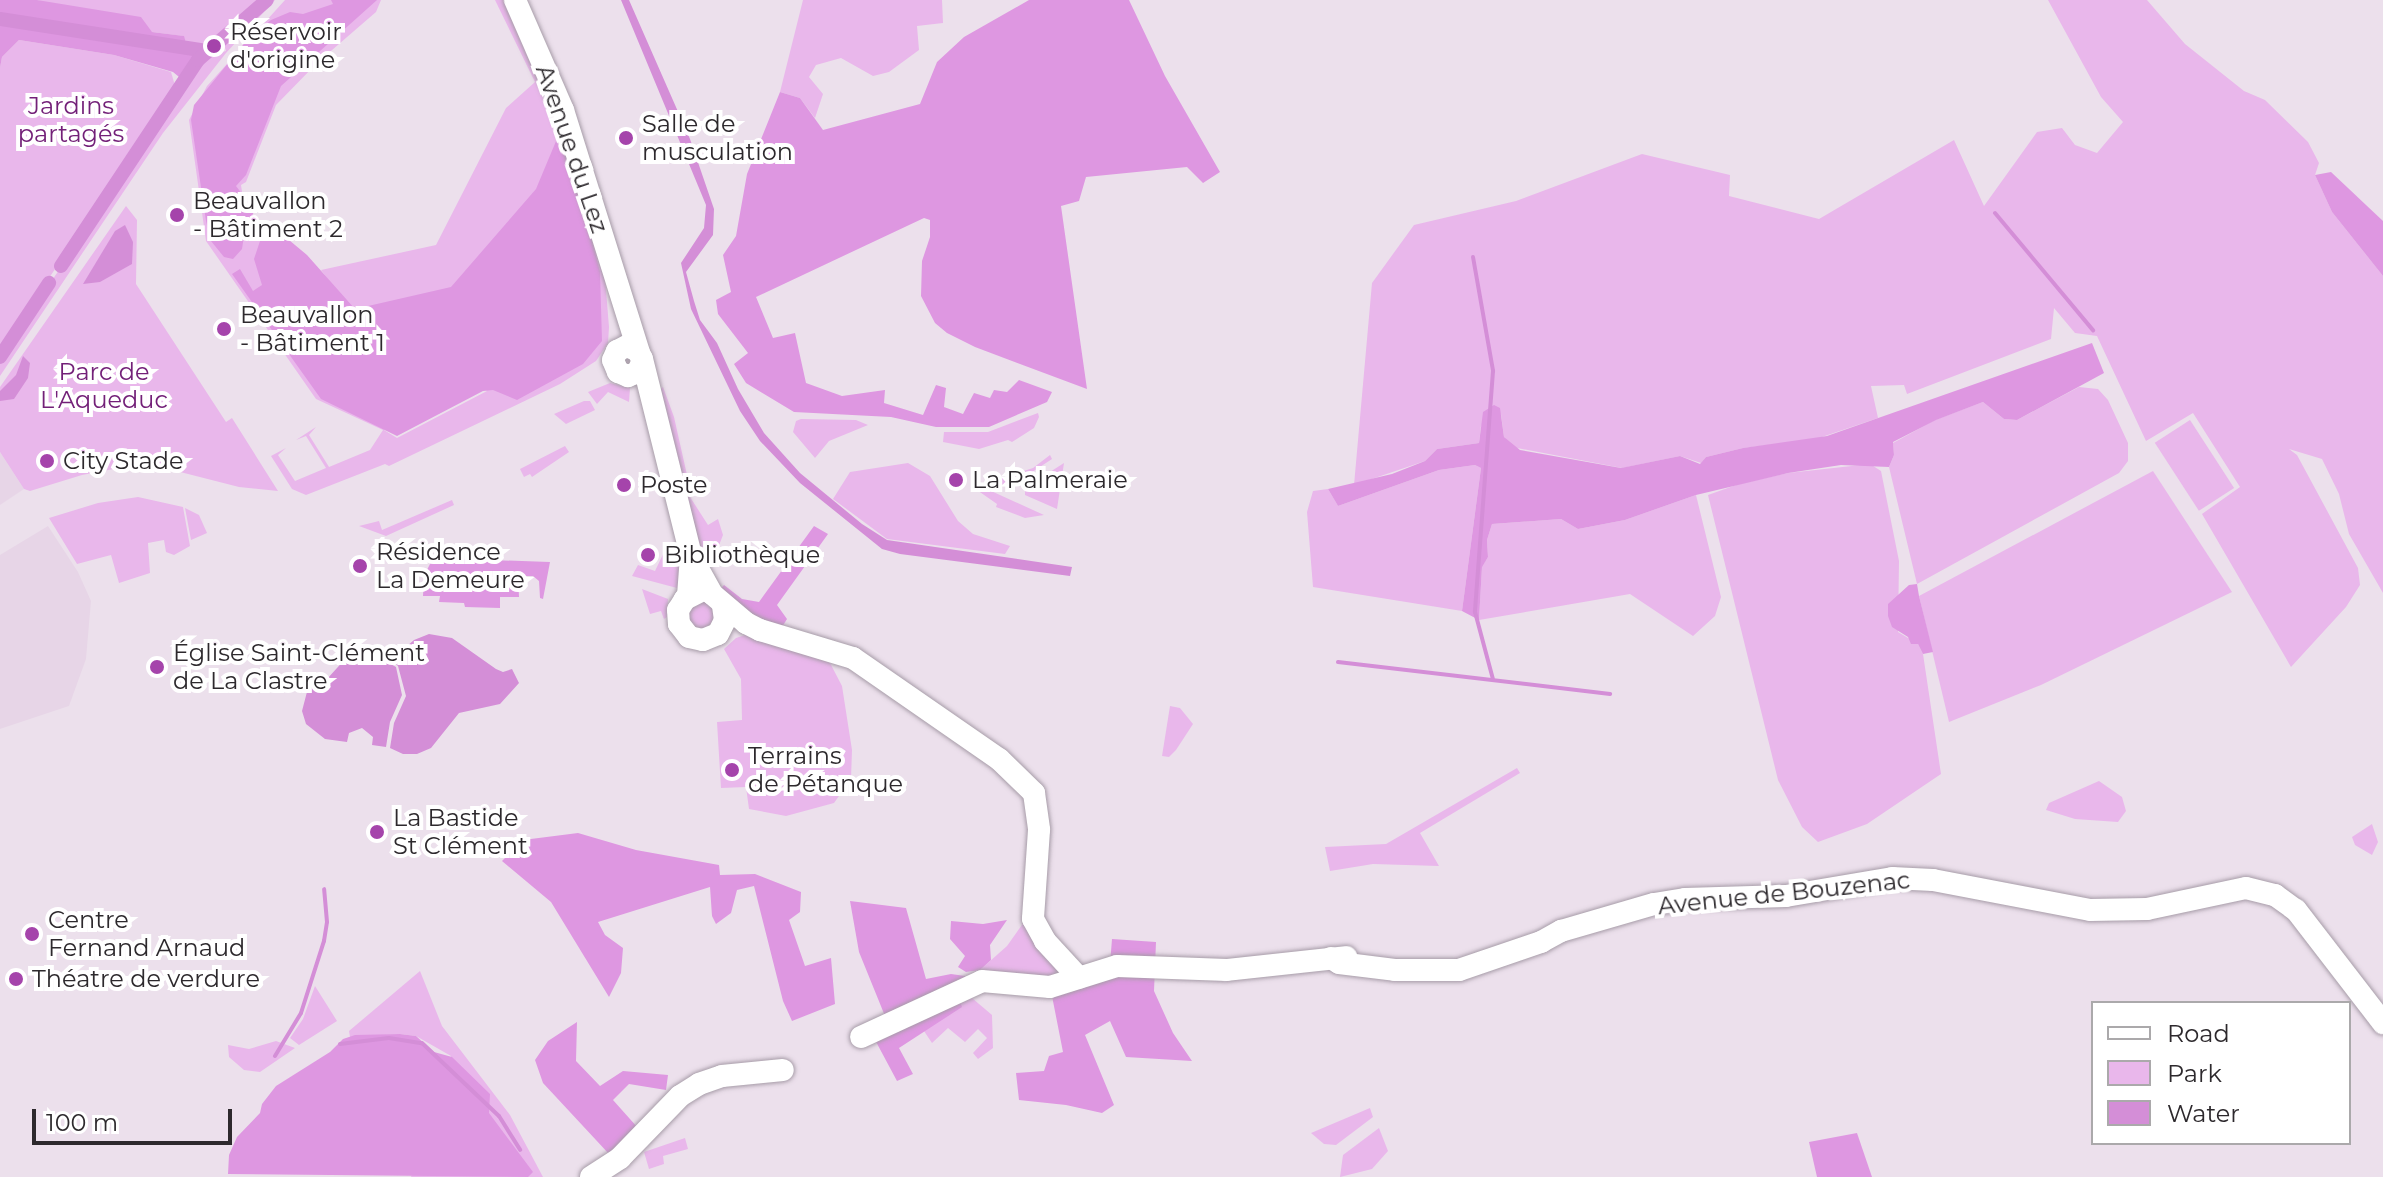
<!DOCTYPE html>
<html>
<head>
<meta charset="utf-8">
<style>
  body { margin:0 }
  #map { position:relative; width:2383px; height:1177px; overflow:hidden; background:#ece0ec; font-family:Montserrat,sans-serif }
  div>[style] { position:absolute }
  [style*='--x'] { left:calc(var(--x)*1px); top:calc(var(--y)*1px); width:calc(var(--w)*1px); rotate:calc(var(--a)*1deg) }
  .built>* { inset:0; background:#e7d5e7 }
  .green>* { inset:0; background:#e9b7eb; transform-origin:0 0 }
  .forest>* { inset:0; background:#de97e1 }
  .water>* { inset:0; background:#d48ed7 }
  .stream>* { height:4px; margin:-2px; padding:0 2px; transform-origin:2px; border-radius:2px; background:#d48ed7 }
  .canal>* { height:14px; margin:-7px; padding:0 7px; transform-origin:7px; border-radius:7px; background:#d48ed7 }
  .roads { filter:drop-shadow(0 0 2px #a79ca8) drop-shadow(0 0 2px #a79ca8) }
  .secondary>* { height:22px; margin:-11px; padding:0 11px; transform-origin:11px; border-radius:11px; background:#fff }
  .dots>* { width:22px; height:22px; translate:-50% -50%; box-sizing:border-box; border:4px solid #fff; border-radius:50% }
  span { translate:-50% -50%; white-space:nowrap; text-align:center; line-height:1.15; -webkit-text-stroke:8px #fff; paint-order:stroke }
  .poi-label { font-size:24px; color:#2d292d }
  .left { translate:0 -50%; text-align:left }
  .park-label { font-size:24px; color:#732078 }
  .street-label { font-size:24px; color:#2d292d }
  .legend { position:absolute; left:2091px; top:1001px; width:260px; height:144px; box-sizing:border-box; background:#fff; border:2px solid #aba9ab; margin:0; padding:10px 14px; list-style:none; font-size:24px; color:#2d292d }
  .legend li { display:flex; align-items:center; gap:16px; height:40px }
  .legend b { width:40px; border:2px solid #aba9ab }
  .scale { position:absolute; left:32px; top:1109px; width:200px; height:36px; box-sizing:border-box; border:4px solid #2d292d; border-top:0; padding-left:10px; font-size:24px; line-height:28px; white-space:nowrap; color:#2d292d; -webkit-text-stroke:6px #fff; paint-order:stroke }
</style>
</head>
<body>
<div id="map">
  <div class="built">
    <div style="clip-path:polygon(0 452px,24px 489px,0 505px)"></div>
    <div style="clip-path:polygon(48px 526px,78px 572px,91px 601px,86px 659px,69px 706px,0 729px,0 555px)"></div>
  </div>
  <div class="green">
    <div style="clip-path:polygon(37px 0,275px 0,226px 53px,163px 133px,0 376px,0 358px,191px 73px,206px 56px,226px 51px,221px 35px,199px 46px,188px 45px,183px 36px,152px 32px)"></div>
    <div style="clip-path:polygon(285px 0,381px 0,376px 12px,317px 63px,276px 105px,246px 182px,241px 185px,243px 198px,255px 218px,315px 269px,390px 384px,384px 430px,397px 438px,487px 391px,466px 368px,371px 337px,321px 270px,436px 245px,506px 108px,535px 82px,495px 0,504px 0,546px 90px,605px 278px,609px 327px,608px 343px,596px 361px,560px 384px,389px 466px,385px 464px,306px 495px,292px 489px,271px 456px,286px 448px,278px 455px,295px 481px,326px 468px,306px 436px,296px 440px,316px 427px,309px 435px,329px 467px,370px 450px,383px 430px,316px 399px,206px 241px,189px 120px,207px 86px)"></div>
    <div style="clip-path:polygon(803px 0,942px 0,943px 23px,917px 26px,919px 50px,889px 72px,873px 76px,841px 58px,816px 65px,809px 77px,823px 94px,815px 118px,800px 98px,780px 92px)"></div>
    <div style="clip-path:polygon(2048px 0,2147px 0,2185px 44px,2244px 91px,2265px 100px,2308px 142px,2319px 163px,2315px 175px,2332px 212px,2383px 276px,2383px 593px,2349px 534px,2339px 494px,2322px 459px,2289px 449px,2297px 455px,2358px 568px,2360px 585px,2346px 607px,2291px 667px,2202px 514px,2240px 487px,2193px 413px,2146px 441px,2097px 336px,2075px 333px,2054px 308px,2051px 339px,1907px 394px,1904px 385px,1871px 386px,1878px 418px,1813px 440px,1743px 448px,1706px 457px,1701px 463px,1680px 456px,1622px 468px,1512px 447px,1504px 437px,1501px 414px,1481px 426px,1479px 443px,1437px 449px,1425px 461px,1354px 485px,1372px 283px,1414px 225px,1516px 201px,1642px 154px,1730px 175px,1729px 196px,1819px 219px,1954px 140px,1984px 206px,2037px 132px,2062px 128px,2075px 145px,2097px 153px,2123px 122px,2101px 97px)"></div>
    <div style="clip-path:polygon(19px 40px,114px 55px,171px 72px,176px 89px,0 351px,0 68px,2px 57px)"></div>
    <div style="clip-path:polygon(126px 206px,137px 220px,136px 284px,226px 422px,232px 418px,278px 491px,239px 487px,145px 463px,82px 475px,30px 491px,24px 489px,0 452px,0 387px)"></div>
    <div style="clip-path:polygon(610px 383px,630px 388px,629px 402px,608px 392px,597px 404px,588px 392px)"></div>
    <div style="clip-path:polygon(663px 387px,674px 417px,687px 475px,699px 491px,690px 497px,708px 525px,718px 519px,723px 535px,716px 553px,703px 563px,659px 390px)"></div>
    <div style="clip-path:polygon(2079px 387px,2098px 389px,2108px 400px,2128px 443px,2128px 461px,2119px 473px,1917px 584px,1889px 467px,1894px 455px,1893px 443px,1935px 420px,1983px 402px,2004px 419px,2017px 420px)"></div>
    <div style="clip-path:polygon(584px 401px,590px 401px,595px 410px,566px 424px,554px 414px)"></div>
    <div style="clip-path:polygon(1038px 413px,1039px 417px,1034px 428px,1012px 442px,1008px 440px,979px 449px,943px 442px,944px 432px,988px 432px)"></div>
    <div style="clip-path:polygon(801px 419px,856px 420px,868px 425px,829px 441px,815px 458px,793px 432px,796px 421px)"></div>
    <div style="left:2190px;top:420px;width:81px;height:42px;rotate:57deg"></div>
    <div style="clip-path:polygon(565px 446px,569px 452px,532px 477px,530px 474px,524px 477px,520px 469px)"></div>
    <div style="clip-path:polygon(1050px 455px,1052px 459px,1011px 486px,990px 482px,1033px 468px)"></div>
    <div style="clip-path:polygon(908px 463px,930px 476px,958px 521px,973px 534px,1010px 546px,1005px 554px,887px 539px,833px 499px,850px 472px)"></div>
    <div style="clip-path:polygon(1064px 463px,1057px 509px,1025px 495px,1025px 488px)"></div>
    <div style="clip-path:polygon(1870px 464px,1881px 471px,1899px 561px,1898px 632px,1918px 644px,1923px 654px,1941px 774px,1867px 824px,1818px 842px,1802px 827px,1778px 780px,1708px 495px,1739px 484px,1788px 473px)"></div>
    <div style="clip-path:polygon(1475px 465px,1481px 468px,1462px 611px,1313px 587px,1307px 512px,1313px 491px,1328px 489px,1338px 506px,1439px 470px)"></div>
    <div style="clip-path:polygon(2153px 471px,2232px 592px,2041px 685px,1949px 722px,1919px 596px)"></div>
    <div style="clip-path:polygon(978px 485px,1044px 515px,1025px 518px,996px 507px,997px 504px,977px 490px)"></div>
    <div style="clip-path:polygon(1696px 495px,1721px 597px,1715px 616px,1693px 636px,1630px 594px,1479px 620px,1482px 566px,1488px 557px,1487px 540px,1492px 524px,1561px 519px,1578px 529px,1625px 520px)"></div>
    <div style="clip-path:polygon(138px 497px,183px 507px,190px 546px,174px 555px,166px 552px,164px 540px,148px 543px,150px 573px,119px 583px,111px 555px,77px 564px,49px 518px,98px 503px)"></div>
    <div style="clip-path:polygon(452px 500px,454px 505px,386px 536px,359px 526px,379px 521px,382px 530px)"></div>
    <div style="clip-path:polygon(185px 508px,199px 515px,207px 533px,191px 540px)"></div>
    <div style="clip-path:polygon(666px 548px,679px 556px,683px 577px,677px 588px,632px 576px,638px 565px,655px 571px)"></div>
    <div style="clip-path:polygon(642px 589px,668px 599px,667px 617px,664px 619px,661px 611px,650px 614px)"></div>
    <div style="clip-path:polygon(701px 599px,718px 610px,710px 631px,690px 628px,688px 608px)"></div>
    <div style="clip-path:polygon(760px 630px,829px 661px,842px 686px,852px 750px,851px 779px,834px 803px,786px 816px,749px 809px,746px 787px,721px 788px,717px 722px,742px 720px,741px 679px,724px 649px,736px 638px)"></div>
    <div style="clip-path:polygon(1170px 706px,1180px 708px,1193px 724px,1176px 750px,1169px 757px,1162px 756px)"></div>
    <div style="clip-path:polygon(1517px 768px,1520px 773px,1420px 833px,1439px 866px,1373px 864px,1330px 871px,1325px 847px,1386px 844px)"></div>
    <div style="clip-path:polygon(2099px 781px,2122px 797px,2126px 811px,2118px 822px,2075px 819px,2046px 810px,2049px 803px)"></div>
    <div style="clip-path:polygon(2372px 824px,2378px 842px,2372px 855px,2355px 845px,2352px 837px)"></div>
    <div style="clip-path:polygon(1024px 922px,1060px 971px,1055px 979px,980px 970px,1007px 946px)"></div>
    <div style="clip-path:polygon(420px 971px,442px 1026px,510px 1115px,543px 1177px,411px 1177px,451px 1056px,416px 1036px,400px 1034px,350px 1037px,349px 1031px)"></div>
    <div style="clip-path:polygon(315px 986px,337px 1021px,299px 1045px,290px 1038px,303px 1019px)"></div>
    <div style="clip-path:polygon(959px 998px,964px 1002px,972px 998px,992px 1015px,993px 1048px,978px 1059px,973px 1053px,987px 1038px,978px 1029px,965px 1042px,948px 1028px,932px 1043px,922px 1028px)"></div>
    <div style="clip-path:polygon(276px 1041px,295px 1048px,260px 1072px,244px 1070px,229px 1057px,228px 1045px,249px 1049px)"></div>
    <div style="clip-path:polygon(1370px 1108px,1373px 1117px,1336px 1145px,1324px 1144px,1311px 1133px)"></div>
    <div style="clip-path:polygon(1379px 1128px,1388px 1151px,1372px 1169px,1340px 1177px,1343px 1155px)"></div>
    <div style="clip-path:polygon(685px 1138px,688px 1149px,663px 1156px,664px 1164px,649px 1169px,644px 1152px)"></div>
  </div>
  <div class="forest">
    <div style="clip-path:polygon(0 0,37px 0,141px 17px,152px 32px,184px 36px,188px 49px,197px 55px,184px 81px,173px 72px,114px 55px,19px 40px,2px 57px,0 68px)"></div>
    <div style="clip-path:polygon(331px 0,377px 0,281px 86px,246px 175px,236px 186px,255px 211px,246px 223px,242px 249px,233px 259px,224px 257px,211px 241px,206px 221px,191px 120px,194px 105px,247px 40px,271px 20px,290px 12px,303px 14px,333px 4px)"></div>
    <div style="clip-path:polygon(1029px 0,1129px 0,1165px 76px,1220px 172px,1203px 183px,1187px 167px,1086px 177px,1079px 201px,1061px 206px,1087px 389px,975px 347px,947px 333px,935px 323px,921px 296px,922px 261px,930px 237px,930px 220px,924px 218px,756px 297px,773px 338px,795px 333px,806px 383px,842px 396px,885px 390px,884px 403px,923px 415px,936px 385px,946px 388px,944px 407px,963px 414px,974px 393px,990px 398px,994px 390px,1007px 392px,1019px 380px,1052px 392px,1047px 402px,989px 427px,936px 427px,891px 417px,794px 412px,746px 383px,734px 364px,748px 353px,718px 314px,716px 300px,731px 292px,723px 255px,736px 236px,747px 174px,780px 92px,800px 98px,823px 130px,920px 104px,937px 62px,964px 37px)"></div>
    <div style="clip-path:polygon(559px 134px,578px 187px,600px 272px,602px 341px,583px 364px,517px 400px,493px 390px,483px 391px,397px 436px,321px 399px,232px 274px,240px 269px,253px 291px,262px 285px,254px 259px,261px 238px,283px 235px,307px 255px,355px 309px,451px 287px,536px 189px)"></div>
    <div style="clip-path:polygon(2331px 172px,2383px 221px,2383px 276px,2332px 212px,2315px 175px)"></div>
    <div style="clip-path:polygon(2092px 343px,2104px 373px,2017px 420px,2004px 419px,1983px 402px,1936px 420px,1893px 442px,1894px 455px,1889px 467px,1841px 465px,1788px 473px,1696px 495px,1625px 520px,1578px 529px,1561px 519px,1492px 524px,1487px 540px,1488px 557px,1482px 567px,1479px 620px,1462px 611px,1481px 468px,1475px 465px,1439px 470px,1338px 506px,1328px 489px,1392px 474px,1425px 461px,1437px 449px,1479px 443px,1483px 412px,1494px 405px,1500px 408px,1504px 437px,1520px 450px,1621px 468px,1680px 456px,1700px 464px,1706px 457px,1743px 448px,1827px 436px)"></div>
    <div style="clip-path:polygon(814px 526px,828px 534px,777px 605px,787px 619px,782px 627px,742px 613px,718px 592px,724px 585px,742px 599px,759px 602px)"></div>
    <div style="clip-path:polygon(433px 558px,550px 562px,543px 599px,540px 598px,539px 581px,533px 576px,518px 576px,519px 597px,500px 597px,500px 608px,465px 607px,464px 603px,439px 602px,440px 596px,423px 596px,424px 576px)"></div>
    <div style="clip-path:polygon(1917px 584px,1919px 596px,1933px 652px,1923px 654px,1918px 644px,1911px 644px,1908px 637px,1892px 627px,1888px 616px,1888px 604px,1909px 585px)"></div>
    <div style="clip-path:polygon(578px 833px,636px 850px,719px 865px,720px 875px,755px 874px,801px 892px,800px 912px,789px 920px,805px 966px,831px 958px,835px 1004px,792px 1021px,783px 1001px,754px 886px,737px 890px,731px 913px,716px 924px,712px 916px,710px 887px,598px 922px,605px 935px,623px 948px,621px 973px,609px 997px,551px 902px,502px 861px,523px 840px)"></div>
    <div style="clip-path:polygon(850px 901px,906px 908px,926px 979px,951px 974px,965px 976px,968px 982px,887px 1021px,859px 952px)"></div>
    <div style="clip-path:polygon(1007px 920px,990px 945px,991px 960px,980px 970px,966px 972px,958px 967px,965px 956px,950px 939px,951px 921px,983px 924px)"></div>
    <div style="clip-path:polygon(1112px 939px,1156px 942px,1154px 991px,1173px 1033px,1192px 1061px,1126px 1057px,1110px 1021px,1085px 1035px,1114px 1105px,1102px 1113px,1066px 1105px,1019px 1100px,1016px 1073px,1044px 1071px,1049px 1056px,1063px 1052px,1052px 996px,1109px 977px)"></div>
    <div style="clip-path:polygon(959px 998px,962px 1007px,899px 1048px,913px 1074px,897px 1081px,874px 1038px)"></div>
    <div style="clip-path:polygon(577px 1022px,576px 1061px,600px 1086px,623px 1071px,668px 1075px,666px 1090px,629px 1084px,613px 1100px,638px 1128px,609px 1154px,543px 1083px,535px 1060px,548px 1041px)"></div>
    <div style="clip-path:polygon(400px 1034px,416px 1036px,434px 1052px,452px 1057px,490px 1094px,489px 1113px,533px 1172px,528px 1177px,228px 1174px,229px 1155px,237px 1137px,260px 1113px,262px 1104px,276px 1086px,330px 1052px,343px 1039px,355px 1035px)"></div>
    <div style="clip-path:polygon(1857px 1133px,1872px 1177px,1817px 1177px,1809px 1142px)"></div>
  </div>
  <div class="water">
    <div style="clip-path:polygon(621px 0,629px 0,690px 139px,714px 209px,713px 235px,686px 272px,694px 301px,700px 320px,717px 343px,738px 389px,764px 433px,800px 473px,862px 524px,887px 540px,1072px 567px,1070px 576px,900px 554px,882px 549px,800px 483px,760px 441px,740px 411px,691px 309px,681px 263px,704px 228px,706px 205px)"></div>
    <div style="clip-path:polygon(125px 225px,133px 242px,132px 264px,100px 282px,83px 284px,115px 231px)"></div>
    <div style="clip-path:polygon(23px 356px,30px 363px,28px 378px,14px 399px,0 401px,0 391px,16px 375px)"></div>
    <div style="clip-path:polygon(429px 634px,452px 638px,496px 669px,503px 672px,512px 669px,519px 683px,500px 704px,459px 713px,431px 748px,417px 754px,403px 754px,390px 748px,394px 723px,406px 696px,398px 666px,391px 660px,414px 640px)"></div>
    <div style="clip-path:polygon(362px 648px,396px 667px,402px 695px,390px 722px,386px 747px,372px 745px,373px 737px,362px 728px,349px 733px,347px 742px,325px 739px,306px 724px,302px 711px,308px 688px,327px 679px,347px 657px)"></div>
  </div>
  <div class="stream">
    <div style="--x:1995;--y:213;--w:153;--a:50.1"></div>
    <div style="--x:1473;--y:257;--w:116;--a:80"></div>
    <div style="--x:1493;--y:371;--w:242;--a:94.3"></div>
    <div style="--x:1475;--y:612;--w:69;--a:75"></div>
    <div style="--x:1338;--y:662;--w:274;--a:6.7"></div>
    <div style="--x:340;--y:1044;--w:49;--a:-7"></div>
    <div style="--x:389;--y:1038;--w:33;--a:9"></div>
    <div style="--x:422;--y:1043;--w:106;--a:43.5"></div>
    <div style="--x:499;--y:1116;--w:40;--a:58"></div>
    <div style="--x:275;--y:1056;--w:50;--a:-58.8"></div>
    <div style="--x:301;--y:1013;--w:76;--a:-72.3"></div>
    <div style="--x:324;--y:941;--w:19;--a:-81"></div>
    <div style="--x:327;--y:922;--w:33;--a:-95"></div>
  </div>
  <div class="canal">
    <div style="--x:0;--y:19;--w:209;--a:8.8"></div>
    <div style="--x:61;--y:266;--w:247;--a:-56.4"></div>
    <div style="--x:198;--y:60;--w:91;--a:-41"></div>
    <div style="--x:0;--y:357;--w:89;--a:-56.5"></div>
  </div>
  <div class="roads">
    <div class="secondary">
      <div style="--x:515;--y:0;--w:120;--a:66.4"></div>
      <div style="--x:563;--y:110;--w:254;--a:72.6"></div>
      <div style="--x:642;--y:362;--w:11;--a:112"></div>
      <div style="--x:638;--y:372;--w:11;--a:158"></div>
      <div style="--x:628;--y:376;--w:11;--a:-158"></div>
      <div style="--x:618;--y:372;--w:13;--a:-113"></div>
      <div style="--x:613;--y:360;--w:10;--a:-66"></div>
      <div style="--x:617;--y:351;--w:11;--a:-27"></div>
      <div style="--x:627;--y:346;--w:12;--a:24"></div>
      <div style="--x:638;--y:351;--w:9;--a:63"></div>
      <div style="--x:642;--y:359;--w:203;--a:76"></div>
      <div style="--x:691;--y:556;--w:40;--a:94.3"></div>
      <div style="--x:691;--y:556;--w:43;--a:61.1"></div>
      <div style="--x:712;--y:594;--w:45;--a:40.5"></div>
      <div style="--x:746;--y:623;--w:16;--a:27"></div>
      <div style="--x:760;--y:630;--w:97;--a:16.8"></div>
      <div style="--x:853;--y:658;--w:178;--a:34.7"></div>
      <div style="--x:999;--y:759;--w:49;--a:44.2"></div>
      <div style="--x:1034;--y:793;--w:37;--a:82"></div>
      <div style="--x:1039;--y:830;--w:89;--a:93.9"></div>
      <div style="--x:1033;--y:919;--w:25;--a:61"></div>
      <div style="--x:1045;--y:941;--w:50;--a:47.4"></div>
      <div style="--x:699;--y:592;--w:16;--a:153"></div>
      <div style="--x:685;--y:599;--w:13;--a:122"></div>
      <div style="--x:678;--y:610;--w:14;--a:86"></div>
      <div style="--x:679;--y:624;--w:16;--a:52"></div>
      <div style="--x:689;--y:637;--w:14;--a:12"></div>
      <div style="--x:703;--y:640;--w:16;--a:-22"></div>
      <div style="--x:718;--y:634;--w:16;--a:-63"></div>
      <div style="--x:725;--y:620;--w:15;--a:-98"></div>
      <div style="--x:1331;--y:958;--w:9;--a:32"></div>
      <div style="--x:1339;--y:963;--w:56;--a:7.1"></div>
      <div style="--x:1395;--y:970;--w:64;--a:0"></div>
      <div style="--x:1459;--y:970;--w:87;--a:-18.9"></div>
      <div style="--x:1541;--y:942;--w:23;--a:-29"></div>
      <div style="--x:1561;--y:931;--w:97;--a:-16.2"></div>
      <div style="--x:1654;--y:904;--w:31;--a:-9"></div>
      <div style="--x:1685;--y:899;--w:101;--a:-1.7"></div>
      <div style="--x:1786;--y:896;--w:108;--a:-9.6"></div>
      <div style="--x:1892;--y:878;--w:41;--a:2.8"></div>
      <div style="--x:1933;--y:880;--w:160;--a:10.8"></div>
      <div style="--x:2090;--y:910;--w:57;--a:-1"></div>
      <div style="--x:2147;--y:909;--w:101;--a:-12"></div>
      <div style="--x:2246;--y:888;--w:30;--a:14"></div>
      <div style="--x:2275;--y:895;--w:26;--a:36"></div>
      <div style="--x:2296;--y:910;--w:143;--a:52.4"></div>
      <div style="--x:861;--y:1037;--w:133;--a:-24.8"></div>
      <div style="--x:982;--y:981;--w:68;--a:5"></div>
      <div style="--x:1050;--y:987;--w:70;--a:-17.4"></div>
      <div style="--x:1117;--y:966;--w:110;--a:2.1"></div>
      <div style="--x:1227;--y:970;--w:120;--a:-6.2"></div>
      <div style="--x:591;--y:1177;--w:35;--a:-33"></div>
      <div style="--x:620;--y:1158;--w:86;--a:-45.9"></div>
      <div style="--x:680;--y:1096;--w:22;--a:-32"></div>
      <div style="--x:699;--y:1084;--w:24;--a:-19"></div>
      <div style="--x:722;--y:1076;--w:61;--a:-5.6"></div>
    </div>
  </div>
  <div class="dots">
    <div style="left:214px;top:46px;background:#a544ab"></div>
    <div style="left:626px;top:138px;background:#a544ab"></div>
    <div style="left:177px;top:215px;background:#a544ab"></div>
    <div style="left:224px;top:329px;background:#a544ab"></div>
    <div style="left:47px;top:461px;background:#a544ab"></div>
    <div style="left:956px;top:480px;background:#a544ab"></div>
    <div style="left:624px;top:485px;background:#a544ab"></div>
    <div style="left:648px;top:555px;background:#a544ab"></div>
    <div style="left:360px;top:566px;background:#a544ab"></div>
    <div style="left:157px;top:667px;background:#a544ab"></div>
    <div style="left:732px;top:770px;background:#a544ab"></div>
    <div style="left:377px;top:832px;background:#a544ab"></div>
    <div style="left:32px;top:934px;background:#a544ab"></div>
    <div style="left:16px;top:979px;background:#a544ab"></div>
  </div>
  <div class="poi-label">
    <span class="left" style="left:230px;top:46px">Réservoir<br>d'origine</span>
    <span class="left" style="left:642px;top:138px">Salle de<br>musculation</span>
    <span class="left" style="left:193px;top:215px">Beauvallon<br>- Bâtiment 2</span>
    <span class="left" style="left:240px;top:329px">Beauvallon<br>- Bâtiment 1</span>
    <span class="left" style="left:63px;top:461px">City Stade</span>
    <span class="left" style="left:972px;top:480px">La Palmeraie</span>
    <span class="left" style="left:640px;top:485px">Poste</span>
    <span class="left" style="left:376px;top:566px">Résidence<br>La Demeure</span>
    <span class="left" style="left:664px;top:555px">Bibliothèque</span>
    <span class="left" style="left:173px;top:667px">Église Saint-Clément<br>de La Clastre</span>
    <span class="left" style="left:748px;top:770px">Terrains<br>de Pétanque</span>
    <span class="left" style="left:393px;top:832px">La Bastide<br>St Clément</span>
    <span class="left" style="left:48px;top:934px">Centre<br>Fernand Arnaud</span>
    <span class="left" style="left:32px;top:979px">Théatre de verdure</span>
  </div>
  <div class="park-label">
    <span style="left:71px;top:120px">Jardins<br>partagés</span>
    <span style="left:104px;top:386px">Parc de<br>L'Aqueduc</span>
  </div>
  <div class="street-label">
    <span style="left:572px;top:149px;rotate:71deg">Avenue du Lez</span>
    <span style="left:1784px;top:893px;rotate:-6deg">Avenue de Bouzenac</span>
  </div>
  <ul class="legend">
  <li><b style="height:10px;background:#fff"></b>Road</li>
  <li><b style="height:22px;background:#e9b7eb"></b>Park</li>
  <li><b style="height:22px;background:#d48ed7"></b>Water</li>
  </ul>
  <div class="scale">100 m</div>
</div>
</body>
</html>
